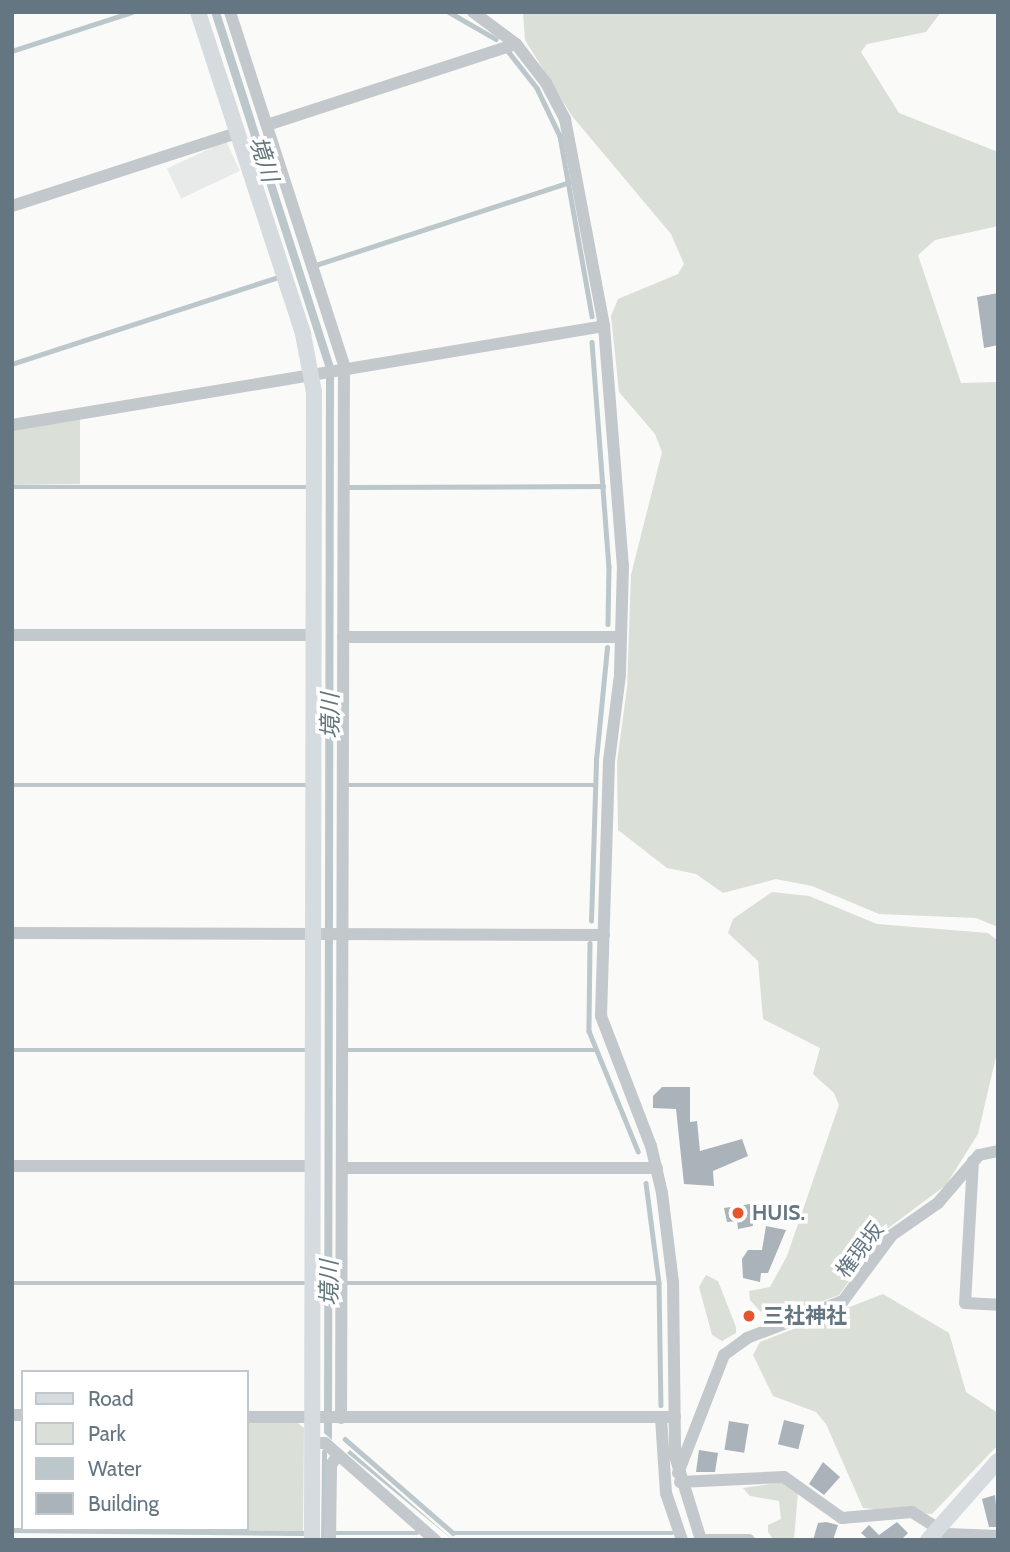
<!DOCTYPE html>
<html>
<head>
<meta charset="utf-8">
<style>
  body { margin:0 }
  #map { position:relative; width:1010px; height:1552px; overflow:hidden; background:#fafaf8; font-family:Cabin,"Noto Sans JP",sans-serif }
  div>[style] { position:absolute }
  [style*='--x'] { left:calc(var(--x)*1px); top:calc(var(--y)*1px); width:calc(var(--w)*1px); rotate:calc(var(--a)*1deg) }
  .built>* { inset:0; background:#e8e9e9; transform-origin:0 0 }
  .green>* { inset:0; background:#dadfd7 }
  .water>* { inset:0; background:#bbc7cb }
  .stream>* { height:4.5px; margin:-2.25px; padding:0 2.25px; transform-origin:2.25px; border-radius:2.25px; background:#bbc7cb }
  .building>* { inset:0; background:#aab3b9; transform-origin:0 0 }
  .street>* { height:12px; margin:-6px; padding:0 6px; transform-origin:6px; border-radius:6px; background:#c3c8cc }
  .secondary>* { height:16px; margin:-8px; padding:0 8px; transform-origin:8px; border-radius:8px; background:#d6dbdf }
  .dots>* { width:19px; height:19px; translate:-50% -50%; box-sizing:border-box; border:4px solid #fff; border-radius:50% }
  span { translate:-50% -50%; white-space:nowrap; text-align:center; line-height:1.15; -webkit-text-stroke:7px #fff; paint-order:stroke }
  .poi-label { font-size:21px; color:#657683; font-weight:700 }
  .left { translate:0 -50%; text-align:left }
  .street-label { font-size:21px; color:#657683 }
  .water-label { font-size:23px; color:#60757c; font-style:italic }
  .frame { position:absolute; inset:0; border:14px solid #657683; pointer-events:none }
  .legend { position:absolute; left:21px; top:1370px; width:228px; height:161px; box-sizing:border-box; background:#fff; border:2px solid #c1c8cd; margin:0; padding:9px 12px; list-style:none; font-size:21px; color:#657683 }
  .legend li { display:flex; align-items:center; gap:14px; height:35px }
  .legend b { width:35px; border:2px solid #c1c8cd }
</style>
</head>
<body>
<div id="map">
  <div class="built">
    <div style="left:226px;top:141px;width:33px;height:65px;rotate:65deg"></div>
  </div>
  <div class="green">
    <div style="clip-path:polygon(523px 12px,941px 12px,926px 32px,867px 44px,861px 52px,899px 113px,998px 152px,998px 226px,935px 240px,918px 255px,961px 383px,998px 382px,998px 927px,976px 918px,879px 914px,812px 886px,776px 879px,723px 893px,696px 874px,667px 868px,618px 830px,617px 762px,627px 688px,631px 575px,662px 452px,655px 434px,619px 392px,611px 316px,618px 299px,678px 274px,684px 264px,671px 234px,572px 116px,525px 40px)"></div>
    <div style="clip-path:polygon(80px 418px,80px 484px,12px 485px,12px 430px)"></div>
    <div style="clip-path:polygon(772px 892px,809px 896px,877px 924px,988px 933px,998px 941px,998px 1048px,978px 1134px,946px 1185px,887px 1229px,839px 1295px,769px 1321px,750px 1300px,749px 1291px,770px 1287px,787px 1256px,839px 1105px,834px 1093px,813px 1074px,820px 1048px,763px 1019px,758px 961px,728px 933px,733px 919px)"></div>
    <div style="clip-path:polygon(706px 1275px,718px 1281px,736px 1327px,736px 1333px,722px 1341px,712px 1335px,699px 1287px)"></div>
    <div style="clip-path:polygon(883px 1294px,949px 1333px,966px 1392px,998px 1413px,998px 1445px,932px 1514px,863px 1508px,826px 1424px,816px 1412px,773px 1396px,753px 1355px,760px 1342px)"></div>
    <div style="clip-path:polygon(247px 1422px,298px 1423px,304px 1428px,303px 1531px,209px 1530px,247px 1529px)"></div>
    <div style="clip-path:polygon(784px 1482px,798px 1492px,794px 1540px,774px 1540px,768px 1532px,768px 1525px,781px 1519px,779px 1501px,750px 1496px,743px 1488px)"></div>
  </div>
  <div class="water">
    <div style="clip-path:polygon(211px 12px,220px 12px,334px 367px,332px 1440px,324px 1433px,326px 369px)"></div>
    <div style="clip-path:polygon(350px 1450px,453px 1540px,347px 1453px)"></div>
  </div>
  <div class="stream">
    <div style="--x:449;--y:12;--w:54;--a:29.9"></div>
    <div style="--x:12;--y:51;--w:126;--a:-18"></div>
    <div style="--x:508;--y:51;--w:47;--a:51.9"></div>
    <div style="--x:537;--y:88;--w:53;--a:64.4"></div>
    <div style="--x:560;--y:136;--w:183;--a:79.9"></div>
    <div style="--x:316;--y:265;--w:267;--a:-18.1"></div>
    <div style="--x:592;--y:342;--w:225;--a:85.7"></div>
    <div style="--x:609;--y:566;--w:58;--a:91"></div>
    <div style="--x:12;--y:364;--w:277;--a:-18.1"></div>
    <div style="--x:12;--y:487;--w:295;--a:0"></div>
    <div style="--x:348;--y:487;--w:255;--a:-0.2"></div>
    <div style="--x:12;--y:785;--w:294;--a:0"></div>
    <div style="--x:347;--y:785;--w:248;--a:0"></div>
    <div style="--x:591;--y:921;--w:161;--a:-88.2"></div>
    <div style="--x:596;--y:760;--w:113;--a:-84.4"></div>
    <div style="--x:590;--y:943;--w:88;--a:90.7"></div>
    <div style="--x:589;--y:1031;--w:130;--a:67.8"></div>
    <div style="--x:12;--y:1050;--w:293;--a:0"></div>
    <div style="--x:346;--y:1050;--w:249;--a:0"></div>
    <div style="--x:646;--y:1183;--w:101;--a:82.6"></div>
    <div style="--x:659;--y:1283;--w:122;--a:89.1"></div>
    <div style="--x:12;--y:1283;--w:292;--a:0"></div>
    <div style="--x:346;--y:1283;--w:313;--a:0"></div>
    <div style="--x:345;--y:1439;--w:143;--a:41"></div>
    <div style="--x:453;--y:1533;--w:219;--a:0"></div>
    <div style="--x:12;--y:1530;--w:291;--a:0.6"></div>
    <div style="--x:334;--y:1533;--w:83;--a:0"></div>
    <div style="--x:323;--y:1540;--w:88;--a:-89.3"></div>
  </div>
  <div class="building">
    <div style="clip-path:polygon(998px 293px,998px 345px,984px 348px,977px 297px)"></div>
    <div style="clip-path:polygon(662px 1087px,690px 1087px,690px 1122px,697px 1121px,700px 1151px,742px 1139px,748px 1156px,713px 1171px,714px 1186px,684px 1184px,676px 1109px,653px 1108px,653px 1096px)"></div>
    <div style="clip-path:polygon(750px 1204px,753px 1226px,738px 1229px,737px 1221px,727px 1222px,724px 1208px)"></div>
    <div style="clip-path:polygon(766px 1226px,786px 1230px,768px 1273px,761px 1273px,760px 1282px,743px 1278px,742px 1259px,748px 1250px,762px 1250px)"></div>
    <div style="left:784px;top:1420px;width:21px;height:25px;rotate:14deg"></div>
    <div style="left:729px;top:1421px;width:20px;height:29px;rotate:9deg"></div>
    <div style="clip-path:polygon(699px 1450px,718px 1453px,715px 1472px,696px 1472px)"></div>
    <div style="clip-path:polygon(823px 1462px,840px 1477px,824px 1495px,809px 1484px)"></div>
    <div style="clip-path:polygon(995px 1495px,998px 1527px,989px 1527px,982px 1499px)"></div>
    <div style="clip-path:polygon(826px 1522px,838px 1525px,833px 1540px,813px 1540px,818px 1523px)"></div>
    <div style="clip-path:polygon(897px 1522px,908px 1533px,901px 1540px,869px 1540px,861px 1533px,869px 1525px,879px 1535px)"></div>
  </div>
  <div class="street">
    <div style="--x:230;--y:12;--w:372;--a:72.1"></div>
    <div style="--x:344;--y:366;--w:1052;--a:90.16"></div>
    <div style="--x:473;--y:12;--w:54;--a:36.7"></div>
    <div style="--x:516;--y:44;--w:49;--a:52.4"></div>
    <div style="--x:546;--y:83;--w:41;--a:62.2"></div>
    <div style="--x:565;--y:119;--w:211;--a:79.3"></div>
    <div style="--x:604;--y:326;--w:240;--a:85.5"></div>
    <div style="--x:623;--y:565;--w:110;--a:91.6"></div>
    <div style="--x:620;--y:675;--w:87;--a:97.3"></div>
    <div style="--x:609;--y:761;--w:255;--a:91.8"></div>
    <div style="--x:601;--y:1016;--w:139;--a:69"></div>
    <div style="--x:651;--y:1146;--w:48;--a:76.8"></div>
    <div style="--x:662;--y:1193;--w:90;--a:83"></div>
    <div style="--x:673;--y:1282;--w:174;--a:89.3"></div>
    <div style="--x:675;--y:1456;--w:88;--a:72.8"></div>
    <div style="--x:267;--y:125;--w:262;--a:-18"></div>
    <div style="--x:12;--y:206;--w:237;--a:-18"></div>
    <div style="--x:12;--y:425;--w:600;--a:-9.49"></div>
    <div style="--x:12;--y:635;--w:303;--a:0"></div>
    <div style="--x:343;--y:637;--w:278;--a:0"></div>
    <div style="--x:12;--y:933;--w:592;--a:0.19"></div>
    <div style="--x:973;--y:1161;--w:142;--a:93.2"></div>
    <div style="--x:965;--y:1303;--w:33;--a:3"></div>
    <div style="--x:12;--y:1166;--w:301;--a:0"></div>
    <div style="--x:342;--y:1168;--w:315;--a:0"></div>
    <div style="--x:12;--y:1415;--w:11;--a:0"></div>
    <div style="--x:247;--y:1417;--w:428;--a:0"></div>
    <div style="--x:661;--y:1418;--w:75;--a:86.2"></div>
    <div style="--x:666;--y:1493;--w:50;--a:71.2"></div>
    <div style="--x:312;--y:1443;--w:13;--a:0"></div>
    <div style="--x:325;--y:1443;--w:147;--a:41.4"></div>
    <div style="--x:678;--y:1473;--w:127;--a:-68.7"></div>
    <div style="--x:724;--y:1355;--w:29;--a:-36"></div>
    <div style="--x:747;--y:1338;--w:103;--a:-21.1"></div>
    <div style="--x:843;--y:1301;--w:82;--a:-53.4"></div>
    <div style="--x:892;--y:1235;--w:56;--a:-34.8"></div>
    <div style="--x:938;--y:1203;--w:63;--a:-49.5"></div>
    <div style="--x:979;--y:1155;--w:19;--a:-12"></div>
    <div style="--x:680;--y:1482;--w:104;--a:-2.8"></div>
    <div style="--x:784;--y:1477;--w:71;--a:35.3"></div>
    <div style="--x:842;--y:1518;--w:70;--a:-4.9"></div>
    <div style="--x:912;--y:1512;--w:41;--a:32.2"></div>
    <div style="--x:947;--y:1534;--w:51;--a:2.2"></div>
    <div style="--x:330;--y:1540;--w:75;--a:-89.2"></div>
    <div style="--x:331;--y:1465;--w:12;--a:-55"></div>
    <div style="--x:706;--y:1540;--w:43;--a:0"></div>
  </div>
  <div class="secondary">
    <div style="--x:198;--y:12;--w:339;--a:71.9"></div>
    <div style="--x:303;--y:334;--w:59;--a:79.3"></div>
    <div style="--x:314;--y:392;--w:1148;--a:90.1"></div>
    <div style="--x:928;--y:1540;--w:106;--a:-48.5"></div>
  </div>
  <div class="dots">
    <div style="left:738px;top:1213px;background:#e4572e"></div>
    <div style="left:749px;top:1316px;background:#e4572e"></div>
  </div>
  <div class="poi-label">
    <span class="left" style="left:752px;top:1213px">HUIS.</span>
    <span class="left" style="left:763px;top:1316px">三社神社</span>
  </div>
  <div class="street-label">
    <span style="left:860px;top:1250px;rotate:-53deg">権現坂</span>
  </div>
  <div class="water-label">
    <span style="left:264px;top:159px;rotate:72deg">境川</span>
    <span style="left:330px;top:716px;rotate:-90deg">境川</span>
    <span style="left:329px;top:1283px;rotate:-90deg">境川</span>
  </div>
  <div class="frame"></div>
  <ul class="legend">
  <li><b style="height:9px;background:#d6dbdf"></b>Road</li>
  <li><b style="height:19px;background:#dadfd7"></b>Park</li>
  <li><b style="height:19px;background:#bbc7cb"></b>Water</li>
  <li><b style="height:19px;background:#aab3b9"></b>Building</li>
  </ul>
</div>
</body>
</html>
